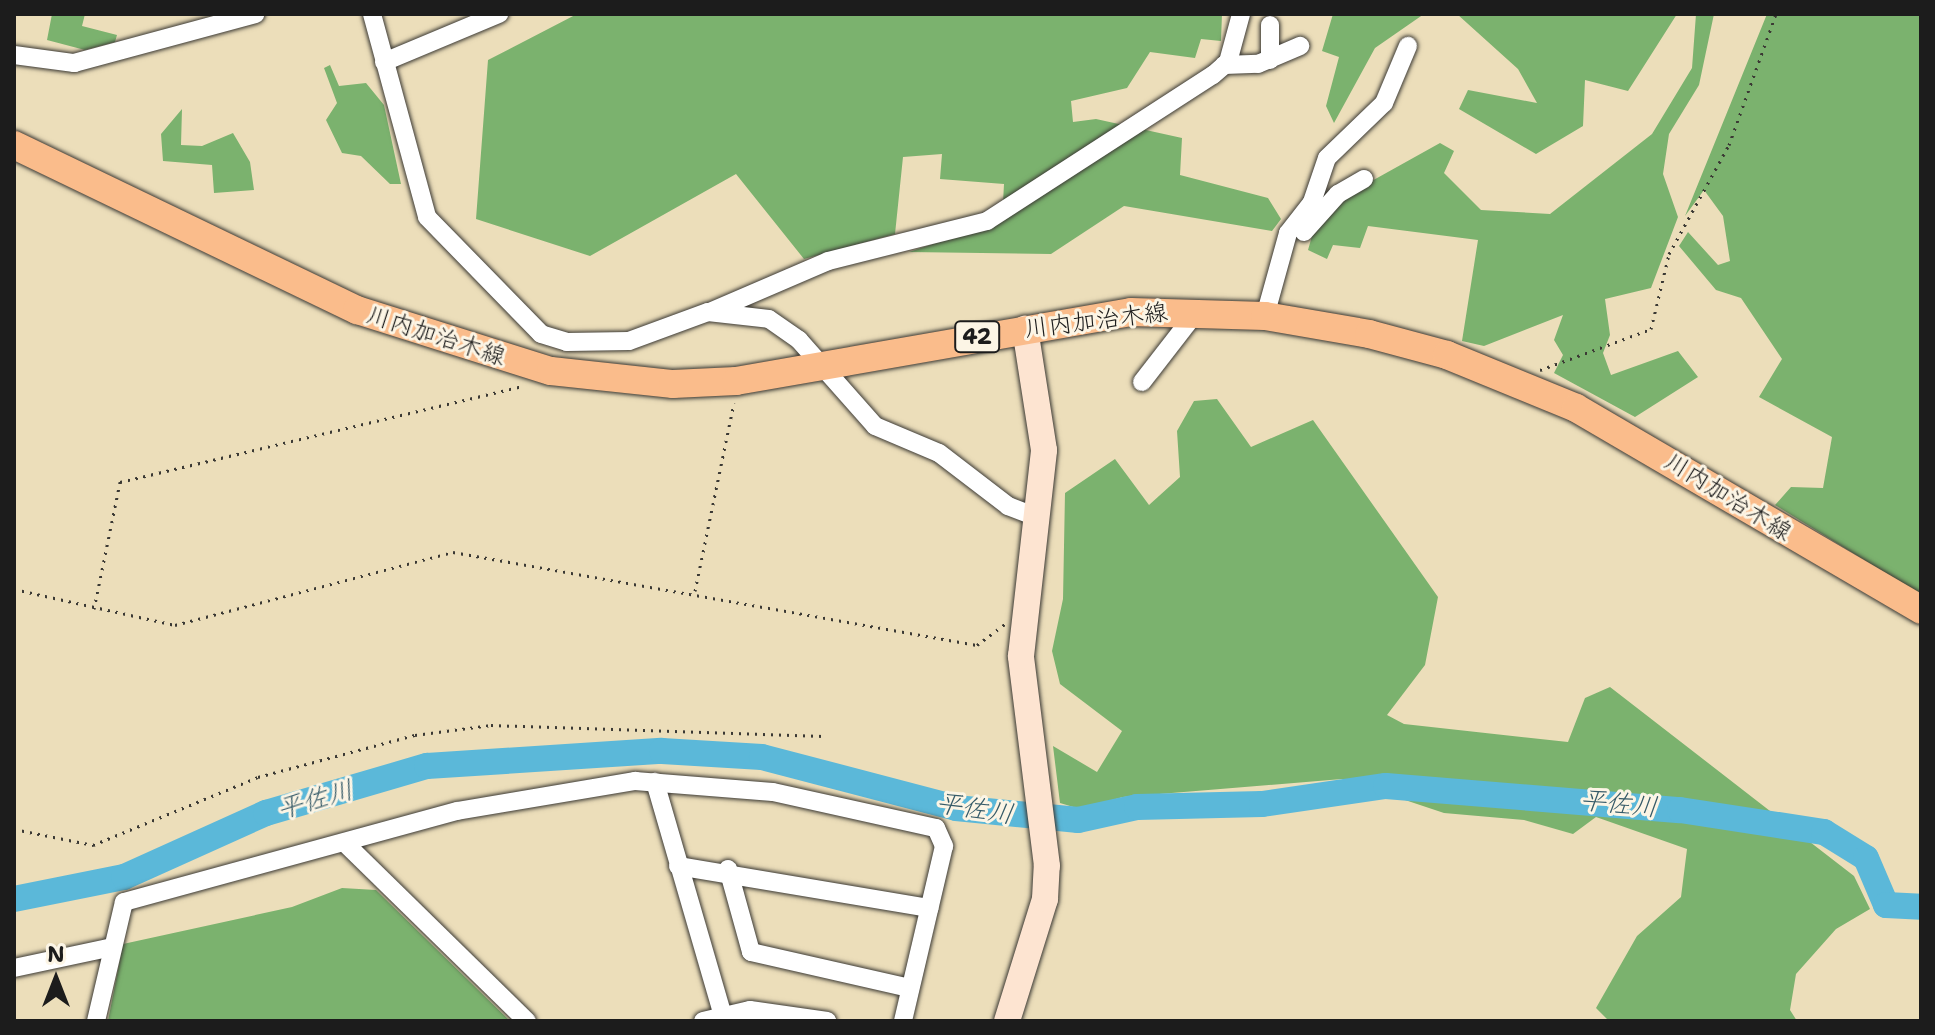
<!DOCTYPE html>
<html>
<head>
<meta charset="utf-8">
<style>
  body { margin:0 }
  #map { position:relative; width:1935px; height:1035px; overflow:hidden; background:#ecdeba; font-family:"Shantell Sans","Klee One",sans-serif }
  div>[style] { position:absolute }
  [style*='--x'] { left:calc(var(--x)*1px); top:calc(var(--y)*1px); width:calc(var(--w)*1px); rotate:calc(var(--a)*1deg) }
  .forest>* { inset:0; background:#7bb26e }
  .river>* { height:26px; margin:-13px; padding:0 13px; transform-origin:13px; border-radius:13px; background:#5bb8d9 }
  .path>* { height:3px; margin-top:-1.5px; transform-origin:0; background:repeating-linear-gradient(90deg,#3b3934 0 2px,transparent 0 8px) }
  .roads { filter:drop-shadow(0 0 2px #3b3934) drop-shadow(0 0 2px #3b3934) }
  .street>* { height:18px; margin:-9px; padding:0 9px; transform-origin:9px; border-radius:9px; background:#fff }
  .secondary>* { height:26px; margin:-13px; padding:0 13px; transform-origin:13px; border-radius:13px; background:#fde4d1 }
  .primary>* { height:28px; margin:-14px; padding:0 14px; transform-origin:14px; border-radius:14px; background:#fabc8b }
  span { translate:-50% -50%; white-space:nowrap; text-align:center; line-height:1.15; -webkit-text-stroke:6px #fcf5e5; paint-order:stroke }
  .shield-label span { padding:2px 6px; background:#fcf5e5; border:2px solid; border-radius:6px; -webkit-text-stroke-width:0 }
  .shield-label { font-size:22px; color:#1c1c1c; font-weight:700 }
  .street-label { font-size:24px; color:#1c1c1c }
  .water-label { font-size:26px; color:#355a68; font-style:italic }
  .frame { position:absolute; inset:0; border:16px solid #1c1c1c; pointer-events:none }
  .north { position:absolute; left:16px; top:939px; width:80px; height:80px; -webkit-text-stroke:6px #fcf5e5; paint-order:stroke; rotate:0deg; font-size:22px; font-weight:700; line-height:32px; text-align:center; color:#1c1c1c }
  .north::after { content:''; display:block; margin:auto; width:28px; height:36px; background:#1c1c1c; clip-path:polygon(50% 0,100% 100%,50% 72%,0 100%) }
</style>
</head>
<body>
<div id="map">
  <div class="forest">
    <div style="clip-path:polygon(52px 14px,85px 14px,82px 26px,117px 35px,115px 42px,85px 50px,47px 40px)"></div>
    <div style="clip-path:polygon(577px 14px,1222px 14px,1221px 41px,1201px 39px,1195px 58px,1150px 52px,1127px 88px,1071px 101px,1073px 122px,1096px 119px,1182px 138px,1180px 175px,1268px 198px,1281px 219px,1272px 231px,1124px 206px,1051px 254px,909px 252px,1002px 221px,1004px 184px,940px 179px,942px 154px,903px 157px,895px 234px,804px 259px,736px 174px,590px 256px,476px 219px,488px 60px)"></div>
    <div style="clip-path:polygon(1333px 14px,1424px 14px,1375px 48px,1334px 123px,1326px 106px,1339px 57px,1322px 51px)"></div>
    <div style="clip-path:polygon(1457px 14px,1677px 14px,1628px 91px,1585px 80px,1583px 126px,1536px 154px,1459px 109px,1468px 90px,1537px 103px,1518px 69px)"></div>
    <div style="clip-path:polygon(1696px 14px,1714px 14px,1699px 85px,1669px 134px,1663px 174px,1678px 217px,1651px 288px,1605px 299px,1610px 335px,1603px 353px,1611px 375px,1678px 351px,1698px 377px,1635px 417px,1554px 373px,1563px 355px,1554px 340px,1563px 315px,1484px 346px,1462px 341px,1478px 240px,1368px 226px,1360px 248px,1333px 245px,1327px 259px,1308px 250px,1312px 236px,1352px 192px,1440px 143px,1454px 151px,1444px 173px,1481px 210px,1550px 214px,1652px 134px,1692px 68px)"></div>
    <div style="clip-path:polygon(1767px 14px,1921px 14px,1921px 595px,1775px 505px,1791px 487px,1823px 488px,1832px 437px,1759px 397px,1782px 359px,1741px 298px,1716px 290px,1679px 246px,1688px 232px,1718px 265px,1730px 261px,1723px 216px,1704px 190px,1685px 216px)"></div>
    <div style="clip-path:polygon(330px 65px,339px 86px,366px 83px,384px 105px,401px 184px,390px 184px,361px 156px,342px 153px,326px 120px,337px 103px,324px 68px)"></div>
    <div style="clip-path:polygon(182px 109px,181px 145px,202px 146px,233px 133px,250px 162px,254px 190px,214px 193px,212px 165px,163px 161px,161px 134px)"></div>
    <div style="clip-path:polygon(1217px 399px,1251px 447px,1313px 420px,1438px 597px,1425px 665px,1387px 715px,1404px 724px,1568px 742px,1585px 698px,1610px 687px,1854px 876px,1870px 909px,1836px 929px,1796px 974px,1790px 1010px,1797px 1021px,1609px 1021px,1596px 1008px,1637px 936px,1681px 897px,1687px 849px,1596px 817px,1573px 834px,1524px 820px,1444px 813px,1342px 779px,1123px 797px,1080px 809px,1060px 803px,1053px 746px,1097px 772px,1122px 731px,1060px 684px,1052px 651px,1063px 599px,1065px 493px,1115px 459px,1149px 505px,1180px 477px,1177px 431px,1194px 401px)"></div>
    <div style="clip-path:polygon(342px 888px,376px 890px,510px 1021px,108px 1021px,123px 944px,292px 907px)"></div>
  </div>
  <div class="river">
    <div style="--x:14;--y:899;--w:112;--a:-11.3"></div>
    <div style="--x:124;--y:877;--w:156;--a:-24.3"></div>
    <div style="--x:266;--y:813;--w:168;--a:-16.3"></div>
    <div style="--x:427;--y:766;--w:235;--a:-3.7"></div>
    <div style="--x:662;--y:751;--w:100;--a:3.4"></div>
    <div style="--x:762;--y:757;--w:201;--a:14.7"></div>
    <div style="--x:956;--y:808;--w:123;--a:5.6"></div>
    <div style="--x:1078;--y:820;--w:60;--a:-12.4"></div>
    <div style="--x:1137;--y:807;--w:125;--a:-1.4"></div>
    <div style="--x:1262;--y:804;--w:125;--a:-8.3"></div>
    <div style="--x:1386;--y:786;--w:295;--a:4.7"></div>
    <div style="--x:1680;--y:810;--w:146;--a:8.7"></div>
    <div style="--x:1824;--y:832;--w:49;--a:31.8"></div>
    <div style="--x:1866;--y:858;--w:51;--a:66.9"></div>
    <div style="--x:1886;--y:905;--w:35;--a:3"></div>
  </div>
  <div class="path">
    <div style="--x:1540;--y:370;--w:118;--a:-20.3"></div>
    <div style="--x:1651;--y:329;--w:77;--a:-76.5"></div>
    <div style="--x:1669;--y:254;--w:124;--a:-61.2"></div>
    <div style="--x:1729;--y:145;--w:139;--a:-70.3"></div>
    <div style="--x:14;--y:589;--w:165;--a:12.6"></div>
    <div style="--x:175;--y:625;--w:287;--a:-14.7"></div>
    <div style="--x:453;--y:552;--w:532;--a:10.06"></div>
    <div style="--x:977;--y:645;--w:35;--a:-37"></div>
    <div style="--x:695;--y:591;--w:192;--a:-78.3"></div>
    <div style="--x:94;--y:609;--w:130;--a:-78.4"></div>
    <div style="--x:120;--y:482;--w:414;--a:-13.4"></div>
    <div style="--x:14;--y:829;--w:81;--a:11.4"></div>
    <div style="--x:93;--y:845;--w:178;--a:-22.4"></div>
    <div style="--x:258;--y:777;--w:163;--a:-15"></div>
    <div style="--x:415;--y:735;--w:77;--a:-7.5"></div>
    <div style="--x:491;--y:725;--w:333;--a:1.9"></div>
  </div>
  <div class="roads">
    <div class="street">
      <div style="--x:372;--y:14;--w:210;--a:74.8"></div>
      <div style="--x:427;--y:217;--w:163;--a:45.7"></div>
      <div style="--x:541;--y:334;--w:27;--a:17"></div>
      <div style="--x:567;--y:342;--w:62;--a:-0.9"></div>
      <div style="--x:629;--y:341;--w:84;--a:-20.2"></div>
      <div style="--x:708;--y:312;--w:61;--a:6.5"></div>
      <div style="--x:769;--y:319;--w:37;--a:35"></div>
      <div style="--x:799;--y:340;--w:115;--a:48.5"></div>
      <div style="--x:875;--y:426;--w:69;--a:22.9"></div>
      <div style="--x:939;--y:453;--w:87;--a:37.5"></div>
      <div style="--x:1008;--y:506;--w:33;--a:21"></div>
      <div style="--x:1270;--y:25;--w:35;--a:90"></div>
      <div style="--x:14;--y:55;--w:61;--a:7.6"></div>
      <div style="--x:74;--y:63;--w:188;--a:-15.1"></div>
      <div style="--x:384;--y:62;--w:125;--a:-22.7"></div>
      <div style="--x:1224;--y:65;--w:34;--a:-2"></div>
      <div style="--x:1258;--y:64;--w:46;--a:-23.2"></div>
      <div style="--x:1304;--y:232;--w:51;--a:-48.2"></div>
      <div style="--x:1338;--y:194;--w:30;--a:-30"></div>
      <div style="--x:712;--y:311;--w:126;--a:-23.3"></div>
      <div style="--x:828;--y:261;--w:164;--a:-14.1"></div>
      <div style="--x:987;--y:221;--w:269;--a:-32.9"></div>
      <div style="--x:1213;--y:75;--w:20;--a:-41"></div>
      <div style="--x:1228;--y:62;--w:50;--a:-74.8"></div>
      <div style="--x:1265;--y:316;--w:86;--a:-74.5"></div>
      <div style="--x:1288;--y:233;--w:39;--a:-52"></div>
      <div style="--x:1312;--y:202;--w:46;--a:-71.2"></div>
      <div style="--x:1327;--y:158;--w:79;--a:-44"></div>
      <div style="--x:1384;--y:103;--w:62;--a:-67.2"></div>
      <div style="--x:1142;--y:382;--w:90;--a:-52.2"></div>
      <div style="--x:655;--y:782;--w:241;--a:73.8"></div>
      <div style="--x:347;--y:845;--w:252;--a:44.4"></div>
      <div style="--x:678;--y:866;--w:255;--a:9.5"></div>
      <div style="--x:728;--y:869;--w:86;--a:74.5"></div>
      <div style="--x:751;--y:952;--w:162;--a:12.8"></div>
      <div style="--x:14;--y:968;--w:96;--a:-12"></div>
      <div style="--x:96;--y:1021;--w:122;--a:-76.8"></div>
      <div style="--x:124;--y:902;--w:345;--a:-15.3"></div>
      <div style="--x:457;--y:811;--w:181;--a:-9.6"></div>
      <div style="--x:635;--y:781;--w:138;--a:4.6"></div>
      <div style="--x:773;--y:792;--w:167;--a:12.5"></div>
      <div style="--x:936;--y:828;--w:20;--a:66"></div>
      <div style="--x:944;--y:846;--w:180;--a:103.2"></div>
      <div style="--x:703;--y:1021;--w:48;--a:-13.2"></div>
      <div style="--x:750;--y:1010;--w:78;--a:8.1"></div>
    </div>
    <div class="secondary">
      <div style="--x:1007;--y:1021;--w:128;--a:-72.7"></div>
      <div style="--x:1045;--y:899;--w:33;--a:-87"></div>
      <div style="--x:1047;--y:866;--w:212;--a:-97.1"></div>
      <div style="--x:1021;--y:656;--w:207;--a:-83.6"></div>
      <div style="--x:1044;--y:450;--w:123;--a:-98.9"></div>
    </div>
    <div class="primary">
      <div style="--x:14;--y:145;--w:381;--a:25.7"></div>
      <div style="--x:357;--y:310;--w:203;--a:17.5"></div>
      <div style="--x:551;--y:371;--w:123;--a:6.1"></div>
      <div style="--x:673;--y:384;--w:63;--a:-2.7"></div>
      <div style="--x:736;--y:381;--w:401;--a:-9.9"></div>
      <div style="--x:1131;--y:312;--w:134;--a:1.7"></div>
      <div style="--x:1265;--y:316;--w:106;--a:9.8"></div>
      <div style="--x:1369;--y:334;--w:81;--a:15.1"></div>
      <div style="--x:1447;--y:355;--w:139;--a:22.3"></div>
      <div style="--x:1576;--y:408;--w:400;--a:30.3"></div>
    </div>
  </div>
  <div class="shield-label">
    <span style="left:977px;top:337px">42</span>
  </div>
  <div class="street-label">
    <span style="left:1096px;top:321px;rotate:-7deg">川内加治木線</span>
    <span style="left:436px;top:336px;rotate:18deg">川内加治木線</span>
    <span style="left:1728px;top:497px;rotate:32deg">川内加治木線</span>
  </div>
  <div class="water-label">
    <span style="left:315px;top:799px;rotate:-16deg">平佐川</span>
    <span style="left:1619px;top:803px;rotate:6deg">平佐川</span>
    <span style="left:975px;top:808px;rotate:9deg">平佐川</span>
  </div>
  <div class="frame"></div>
  <div class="north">N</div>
</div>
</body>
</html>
